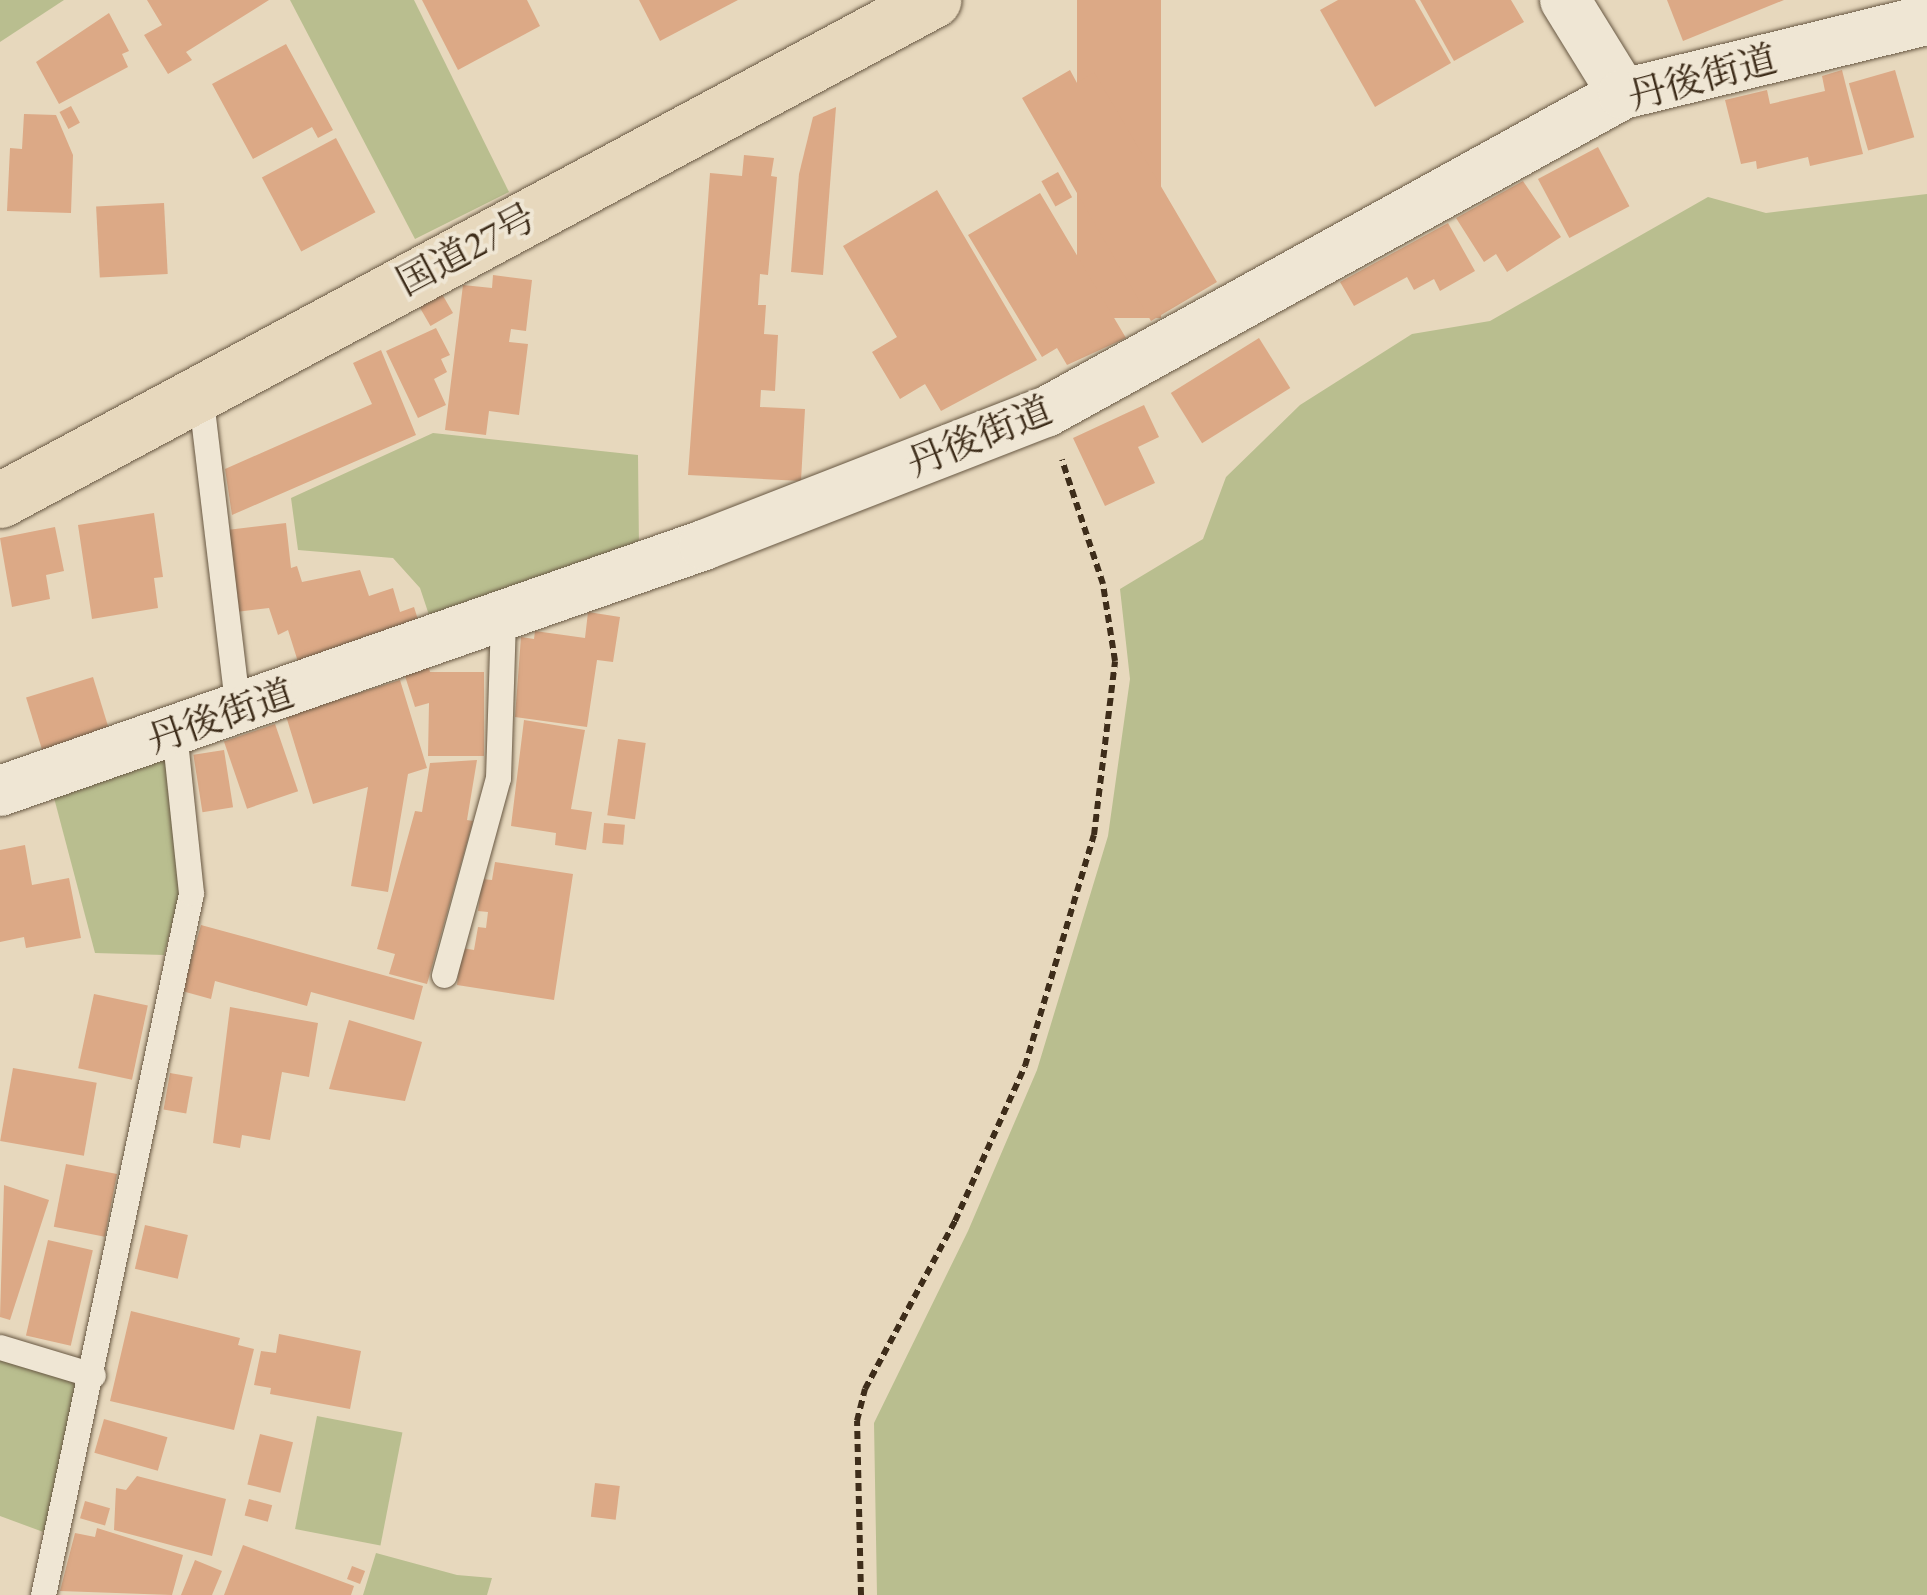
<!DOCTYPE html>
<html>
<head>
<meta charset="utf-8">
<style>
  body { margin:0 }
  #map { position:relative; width:1927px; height:1595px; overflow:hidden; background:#e7d8bd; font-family:"EB Garamond","Noto Serif JP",serif }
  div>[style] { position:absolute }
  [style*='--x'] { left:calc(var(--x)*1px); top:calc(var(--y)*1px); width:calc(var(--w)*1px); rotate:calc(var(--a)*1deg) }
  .green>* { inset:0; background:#b9be8f; transform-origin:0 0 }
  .building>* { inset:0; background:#dca986; transform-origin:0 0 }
  .path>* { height:6px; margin-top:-3px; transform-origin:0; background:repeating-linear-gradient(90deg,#3e2d1a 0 8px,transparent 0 13px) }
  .roads { filter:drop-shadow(0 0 2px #685843) drop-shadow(0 0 2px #685843) }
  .service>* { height:25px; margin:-12.5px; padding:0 12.5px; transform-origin:12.5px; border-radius:12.5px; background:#efe6d4 }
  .minor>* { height:50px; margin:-25px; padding:0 25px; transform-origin:25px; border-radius:25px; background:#efe6d4 }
  .trunk>* { height:55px; margin:-27.5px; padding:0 27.5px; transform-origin:27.5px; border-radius:27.5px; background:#e7d8bd }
  span { translate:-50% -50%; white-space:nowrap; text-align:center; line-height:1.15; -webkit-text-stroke:8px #efe6d4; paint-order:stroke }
  .street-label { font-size:38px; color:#3e2d1a }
</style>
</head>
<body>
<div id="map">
  <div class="green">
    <div style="clip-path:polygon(0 0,64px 0,0 42px)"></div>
    <div style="clip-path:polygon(290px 0,414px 0,509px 192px,415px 239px)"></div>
    <div style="clip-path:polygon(1927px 194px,1927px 1595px,877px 1595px,874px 1423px,968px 1231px,1037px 1070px,1108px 836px,1130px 679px,1120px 589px,1203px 539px,1226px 477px,1300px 405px,1412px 334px,1490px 321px,1708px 197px,1766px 213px)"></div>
    <div style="clip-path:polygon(433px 433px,638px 455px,639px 549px,432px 624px,420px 588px,393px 558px,298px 550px,291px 498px)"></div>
    <div style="clip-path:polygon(165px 755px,181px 890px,164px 955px,95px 953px,53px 794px)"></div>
    <div style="clip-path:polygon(0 1357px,81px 1382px,46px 1533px,0 1516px)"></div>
    <div style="left:317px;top:1416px;width:87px;height:115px;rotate:11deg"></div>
    <div style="clip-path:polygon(376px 1553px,457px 1575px,492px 1578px,487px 1595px,363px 1595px)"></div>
  </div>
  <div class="building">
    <div style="clip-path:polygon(147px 0,269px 0,186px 52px,192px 60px,168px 74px,144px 35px,162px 25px)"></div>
    <div style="clip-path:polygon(422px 0,527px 0,540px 26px,458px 70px)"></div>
    <div style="clip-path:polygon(639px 0,738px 0,660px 41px)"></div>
    <div style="left:1077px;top:0;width:84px;height:318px"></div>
    <div style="clip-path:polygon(1338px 0,1415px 0,1451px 63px,1375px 107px,1320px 10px)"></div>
    <div style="clip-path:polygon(1420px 0,1511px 0,1524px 22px,1454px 61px)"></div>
    <div style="clip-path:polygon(1667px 0,1784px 0,1683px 41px)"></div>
    <div style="clip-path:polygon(109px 13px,129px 51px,122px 54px,128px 67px,59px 104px,36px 62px)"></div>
    <div style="clip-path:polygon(286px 44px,333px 130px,318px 138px,312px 127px,253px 159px,212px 84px)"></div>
    <div style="clip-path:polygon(1070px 70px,1077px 83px,1094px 72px,1217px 282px,1151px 321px,1022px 98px)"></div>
    <div style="clip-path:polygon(1842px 70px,1863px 154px,1810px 166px,1808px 157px,1757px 169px,1756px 161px,1741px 164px,1725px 100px,1767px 90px,1770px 104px,1825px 91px,1822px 76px)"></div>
    <div style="left:1895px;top:70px;width:70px;height:48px;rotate:74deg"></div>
    <div style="left:71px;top:106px;width:19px;height:13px;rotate:62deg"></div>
    <div style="clip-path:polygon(836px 107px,823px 275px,791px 272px,799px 174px,813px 117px)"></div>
    <div style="clip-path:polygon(24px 114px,56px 115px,73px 155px,71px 213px,7px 211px,10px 148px,22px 149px)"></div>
    <div style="left:336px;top:138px;width:84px;height:84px;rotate:62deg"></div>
    <div style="left:1598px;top:147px;width:67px;height:68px;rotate:62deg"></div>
    <div style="clip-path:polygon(744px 155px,774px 158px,771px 176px,777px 177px,768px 275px,760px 274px,758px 305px,766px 305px,764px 334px,778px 335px,775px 391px,761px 390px,760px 407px,805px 409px,801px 481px,688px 475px,710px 173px,742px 176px)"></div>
    <div style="left:1058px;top:172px;width:29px;height:19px;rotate:61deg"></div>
    <div style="clip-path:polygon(1523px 181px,1561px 237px,1507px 272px,1496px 254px,1484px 262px,1456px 218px)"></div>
    <div style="clip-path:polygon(937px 190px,1037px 360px,941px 411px,925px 384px,900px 399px,872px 352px,897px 337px,843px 246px)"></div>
    <div style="clip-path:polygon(1040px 193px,1126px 338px,1067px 365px,1057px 348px,1042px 357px,968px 235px)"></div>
    <div style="left:164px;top:203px;width:71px;height:68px;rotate:87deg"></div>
    <div style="clip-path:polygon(1448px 223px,1475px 271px,1440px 291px,1434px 279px,1414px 290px,1407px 277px,1354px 306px,1340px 282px)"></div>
    <div style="clip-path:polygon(493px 275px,532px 280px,526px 331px,511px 329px,509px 342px,528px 344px,519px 415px,489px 411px,486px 435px,445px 430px,463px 285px,492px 288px)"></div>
    <div style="left:442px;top:294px;width:22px;height:26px;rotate:60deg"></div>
    <div style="clip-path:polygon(436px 328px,450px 355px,441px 359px,447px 372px,434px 379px,446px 405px,418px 418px,386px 351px)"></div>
    <div style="left:1259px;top:338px;width:59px;height:104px;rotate:58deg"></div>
    <div style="clip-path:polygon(381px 350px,416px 435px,232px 515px,225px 469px,372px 404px,353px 363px)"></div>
    <div style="clip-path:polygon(1144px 405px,1159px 437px,1138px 447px,1155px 483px,1105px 506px,1073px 438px)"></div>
    <div style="clip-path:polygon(154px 513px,163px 577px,154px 578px,158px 608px,92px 619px,78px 525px)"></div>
    <div style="clip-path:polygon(286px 523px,291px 568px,297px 566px,302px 582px,360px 570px,369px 596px,393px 588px,400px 612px,414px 607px,420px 626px,299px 665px,288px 630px,278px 635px,269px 608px,236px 612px,227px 530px)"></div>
    <div style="clip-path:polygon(55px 527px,64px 571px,46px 575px,50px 599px,12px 607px,0 538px)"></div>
    <div style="clip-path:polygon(588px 612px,620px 617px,613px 662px,597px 660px,587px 727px,515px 717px,521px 637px,534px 639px,535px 631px,585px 638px)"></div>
    <div style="clip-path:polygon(428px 665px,430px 672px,484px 672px,484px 756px,428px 756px,429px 703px,415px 707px,404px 673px)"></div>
    <div style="left:93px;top:677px;width:55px;height:70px;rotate:73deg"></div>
    <div style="clip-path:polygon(400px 680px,427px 768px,408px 774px,388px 892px,351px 886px,368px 787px,313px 804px,286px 716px)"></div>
    <div style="clip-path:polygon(524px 720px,585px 730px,571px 809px,592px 812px,586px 850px,555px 845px,556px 833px,511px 826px)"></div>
    <div style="left:275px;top:724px;width:71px;height:54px;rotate:71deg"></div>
    <div style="left:618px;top:739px;width:28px;height:77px;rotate:8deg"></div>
    <div style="left:224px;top:750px;width:58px;height:31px;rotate:81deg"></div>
    <div style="clip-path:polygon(477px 760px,467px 820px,473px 821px,427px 984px,389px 974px,395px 954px,377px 949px,415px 811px,422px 812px,430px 763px)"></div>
    <div style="left:604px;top:823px;width:21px;height:20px;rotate:5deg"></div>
    <div style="clip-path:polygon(25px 845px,32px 885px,69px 878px,81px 938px,26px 948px,24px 937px,0 942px,0 850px)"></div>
    <div style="clip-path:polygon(495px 862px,573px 874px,554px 1000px,457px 985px,462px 948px,474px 950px,478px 927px,486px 928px,488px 912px,478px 911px,482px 879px,492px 880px)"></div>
    <div style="clip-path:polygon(201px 925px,423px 986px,414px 1020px,311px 992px,307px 1006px,215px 981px,211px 999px,182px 991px)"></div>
    <div style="left:94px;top:994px;width:55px;height:76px;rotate:12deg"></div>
    <div style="clip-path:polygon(230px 1007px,318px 1023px,309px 1077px,282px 1072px,270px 1140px,242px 1135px,240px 1148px,213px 1143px)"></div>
    <div style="clip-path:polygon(349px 1020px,422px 1042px,405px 1101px,329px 1089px)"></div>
    <div style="left:13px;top:1068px;width:85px;height:74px;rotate:10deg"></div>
    <div style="left:170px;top:1073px;width:23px;height:37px;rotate:10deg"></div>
    <div style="left:66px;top:1164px;width:52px;height:64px;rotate:11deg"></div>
    <div style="clip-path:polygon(4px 1185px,49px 1200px,10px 1320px,0 1317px)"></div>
    <div style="left:145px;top:1225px;width:44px;height:45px;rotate:13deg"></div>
    <div style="left:48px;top:1240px;width:46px;height:98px;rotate:13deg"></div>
    <div style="clip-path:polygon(131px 1311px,240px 1338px,238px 1345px,254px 1349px,234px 1430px,110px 1401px)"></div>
    <div style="clip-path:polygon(279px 1334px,361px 1351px,350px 1409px,270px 1394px,271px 1388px,254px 1385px,261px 1351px,276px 1353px)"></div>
    <div style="left:104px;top:1419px;width:66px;height:35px;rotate:16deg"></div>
    <div style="left:260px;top:1434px;width:34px;height:52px;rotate:14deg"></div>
    <div style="clip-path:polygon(137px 1476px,226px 1499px,212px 1556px,114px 1530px,116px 1488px,126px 1490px)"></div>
    <div style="left:595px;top:1483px;width:25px;height:34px;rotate:7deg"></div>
    <div style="left:249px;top:1499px;width:24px;height:17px;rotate:15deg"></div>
    <div style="left:85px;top:1501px;width:26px;height:18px;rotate:16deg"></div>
    <div style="clip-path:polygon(97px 1528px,183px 1555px,172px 1595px,60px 1591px,75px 1533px,95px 1537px)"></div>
    <div style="clip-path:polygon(243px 1545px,354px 1586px,351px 1595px,224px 1595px)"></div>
    <div style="clip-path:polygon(195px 1560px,222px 1571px,212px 1595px,181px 1595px)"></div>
    <div style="left:352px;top:1566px;width:14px;height:14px;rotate:21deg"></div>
  </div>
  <div class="path">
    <div style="--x:861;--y:1595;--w:174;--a:-91.3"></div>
    <div style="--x:857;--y:1421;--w:33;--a:-76"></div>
    <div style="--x:865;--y:1389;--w:191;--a:-61.8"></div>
    <div style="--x:955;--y:1221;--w:170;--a:-65.7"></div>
    <div style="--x:1025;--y:1066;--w:241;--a:-73.4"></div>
    <div style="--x:1094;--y:835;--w:175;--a:-83.1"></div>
    <div style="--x:1115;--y:661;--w:78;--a:-98.9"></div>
    <div style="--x:1103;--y:584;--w:131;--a:-108.3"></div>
  </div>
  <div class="roads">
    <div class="service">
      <div style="--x:200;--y:392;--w:319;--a:83.2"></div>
      <div style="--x:444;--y:975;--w:204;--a:-74.7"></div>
      <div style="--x:498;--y:778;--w:162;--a:-88.2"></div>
      <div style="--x:0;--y:1347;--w:97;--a:16.8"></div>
      <div style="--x:43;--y:1595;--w:717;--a:-78.09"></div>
      <div style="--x:191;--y:893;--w:162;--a:-96"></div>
    </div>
    <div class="minor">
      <div style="--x:1565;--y:0;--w:110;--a:58.3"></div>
      <div style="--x:0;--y:791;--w:746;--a:-19.26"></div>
      <div style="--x:704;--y:545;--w:367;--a:-21.3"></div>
      <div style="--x:1046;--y:412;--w:659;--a:-28.86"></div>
      <div style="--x:1623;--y:94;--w:313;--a:-13.7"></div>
    </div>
    <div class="trunk">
      <div style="--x:0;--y:500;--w:1059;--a:-28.19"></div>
    </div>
  </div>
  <div class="street-label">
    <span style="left:1702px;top:77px;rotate:-15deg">丹後街道</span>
    <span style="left:466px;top:249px;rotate:-28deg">国道27号</span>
    <span style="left:979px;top:436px;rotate:-22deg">丹後街道</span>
    <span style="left:220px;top:716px;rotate:-19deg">丹後街道</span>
  </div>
</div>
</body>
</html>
